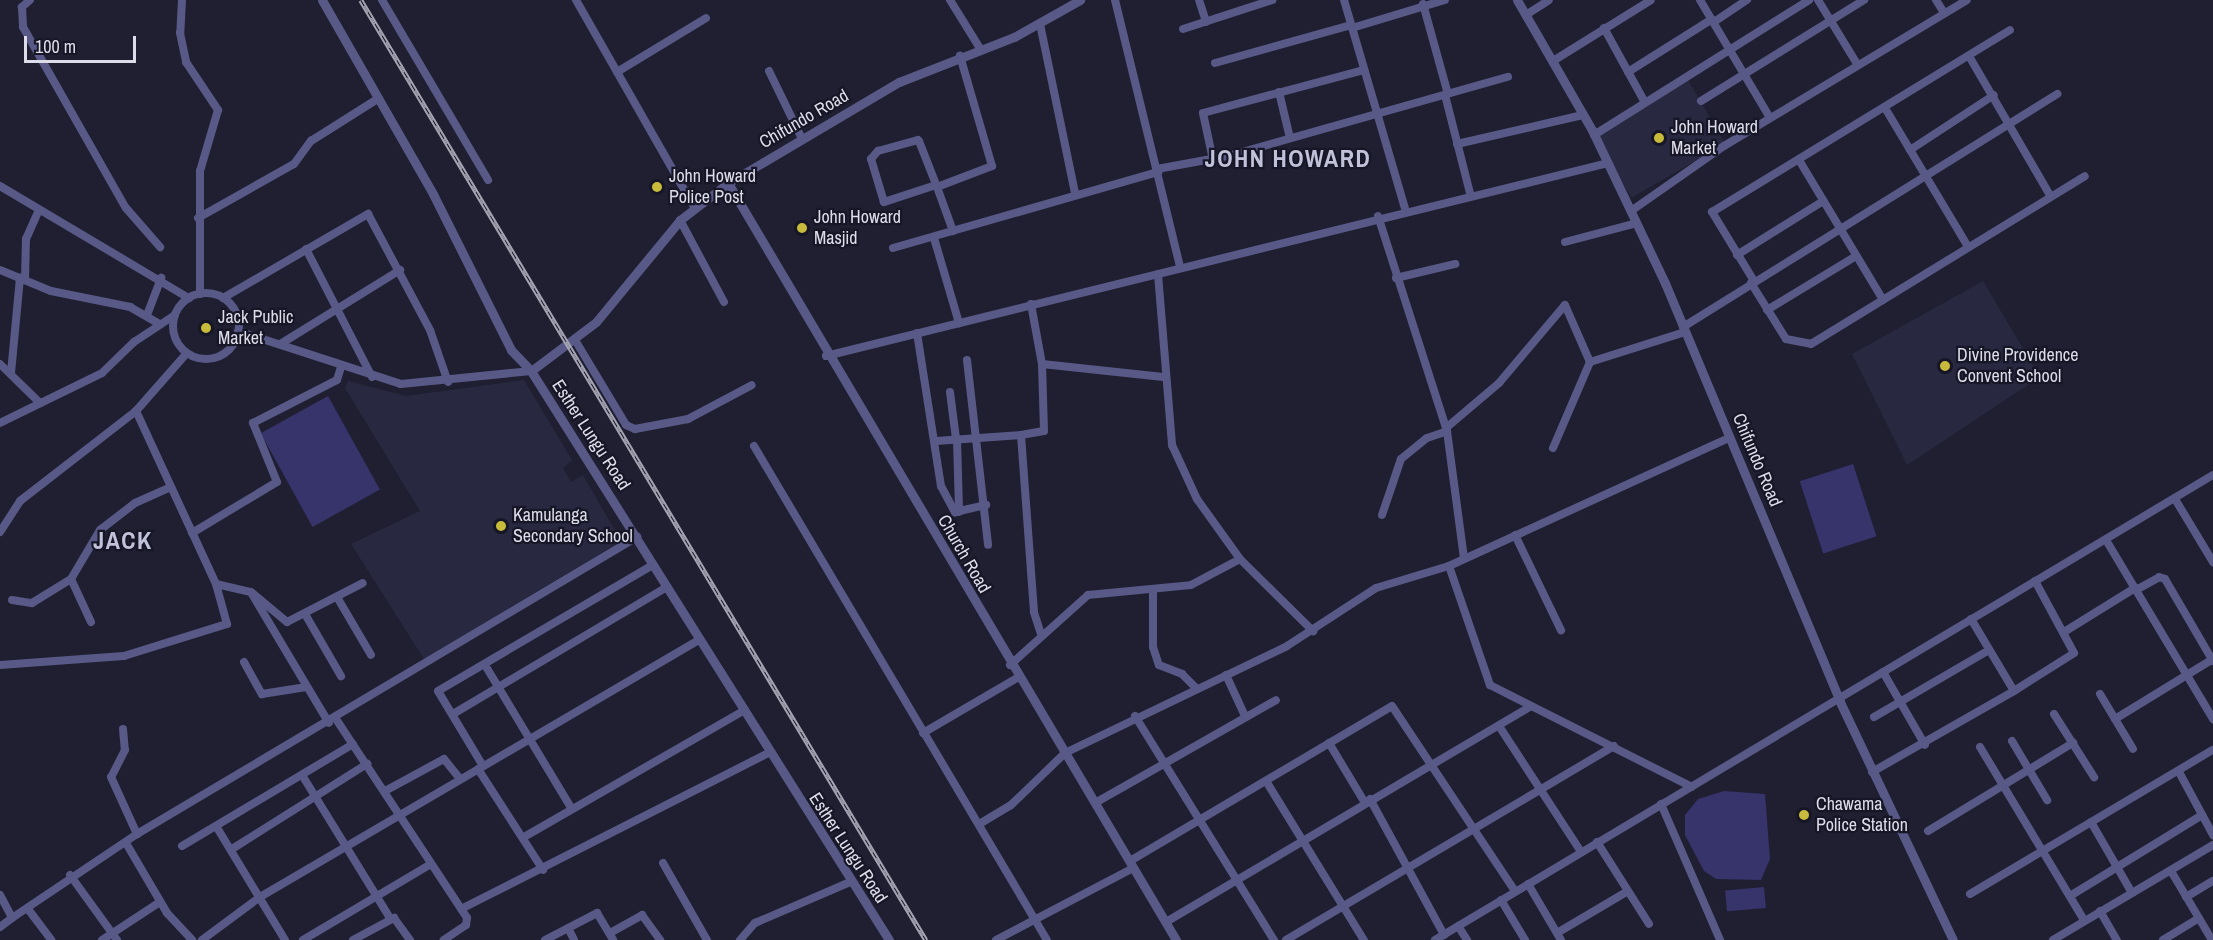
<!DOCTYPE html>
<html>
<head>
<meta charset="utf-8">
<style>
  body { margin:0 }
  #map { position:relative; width:2213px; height:940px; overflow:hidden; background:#1f1f31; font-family:"Archivo Narrow",sans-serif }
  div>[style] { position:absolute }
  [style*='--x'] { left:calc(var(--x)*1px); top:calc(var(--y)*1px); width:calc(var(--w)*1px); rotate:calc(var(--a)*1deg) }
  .built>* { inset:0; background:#282840; transform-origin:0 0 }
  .green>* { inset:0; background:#37336b; transform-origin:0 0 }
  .minor>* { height:8px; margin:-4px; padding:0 4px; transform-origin:4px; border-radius:4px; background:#595988 }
  .minor>.ring { margin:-4px; padding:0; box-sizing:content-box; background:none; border:8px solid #595988; border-radius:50% }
  .tertiary>* { height:9px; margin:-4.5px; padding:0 4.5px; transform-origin:4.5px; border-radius:4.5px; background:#595988 }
  .rail>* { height:4.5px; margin-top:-2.25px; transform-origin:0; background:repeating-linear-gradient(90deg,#161627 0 7px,#a4a4b3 0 14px); box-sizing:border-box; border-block:2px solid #a4a4b3 }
  .dots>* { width:16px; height:16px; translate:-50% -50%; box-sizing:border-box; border:3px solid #161627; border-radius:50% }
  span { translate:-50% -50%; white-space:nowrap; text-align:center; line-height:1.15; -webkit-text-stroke:4.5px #161627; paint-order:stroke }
  .street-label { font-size:18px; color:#ddddea }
  .poi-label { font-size:18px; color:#ddddea }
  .left { translate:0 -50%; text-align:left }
  .district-label { font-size:24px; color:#c1c2da; font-weight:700; letter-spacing:1.5px }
  .scale { position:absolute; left:24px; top:36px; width:112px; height:27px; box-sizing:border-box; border:3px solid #ddddea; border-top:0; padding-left:8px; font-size:18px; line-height:21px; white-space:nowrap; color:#ddddea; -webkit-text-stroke:4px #161627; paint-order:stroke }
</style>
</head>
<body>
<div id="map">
  <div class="built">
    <div style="left:1687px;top:78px;width:76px;height:108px;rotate:60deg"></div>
    <div style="clip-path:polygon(1983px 281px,2040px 377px,1907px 465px,1852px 354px)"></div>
    <div style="clip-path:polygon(524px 380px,572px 460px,563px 468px,571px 482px,583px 475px,621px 541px,424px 659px,351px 544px,420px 511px,345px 388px,348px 381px,406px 396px)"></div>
  </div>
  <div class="green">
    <div style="left:328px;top:396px;width:107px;height:77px;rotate:61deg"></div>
    <div style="left:1853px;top:464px;width:76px;height:56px;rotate:72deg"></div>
    <div style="clip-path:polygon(1724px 791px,1765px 794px,1770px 859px,1761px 880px,1716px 879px,1704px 871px,1685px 835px,1685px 815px,1698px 799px)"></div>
    <div style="left:1764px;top:887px;width:21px;height:39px;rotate:85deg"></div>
  </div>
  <div class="minor">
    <div style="--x:30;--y:0;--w:11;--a:139"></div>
    <div style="--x:22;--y:7;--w:20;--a:87"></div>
    <div style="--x:23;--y:27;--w:208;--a:60.4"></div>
    <div style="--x:126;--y:208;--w:52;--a:48.9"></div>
    <div style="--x:182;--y:0;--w:33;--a:93"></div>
    <div style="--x:180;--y:33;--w:30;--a:78"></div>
    <div style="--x:186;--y:62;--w:58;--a:56.3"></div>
    <div style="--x:218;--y:110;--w:64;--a:106.4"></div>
    <div style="--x:200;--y:171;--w:123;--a:90"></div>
    <div style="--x:382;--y:0;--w:209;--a:59.5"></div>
    <div style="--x:576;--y:0;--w:238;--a:60.3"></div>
    <div style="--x:950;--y:0;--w:59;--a:58.2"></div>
    <div style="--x:1115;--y:0;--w:275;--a:76.3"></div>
    <div style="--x:1199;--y:0;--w:23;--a:72"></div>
    <div style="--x:1344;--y:0;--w:218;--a:73.7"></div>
    <div style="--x:1700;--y:0;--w:137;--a:59.3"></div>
    <div style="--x:1818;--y:0;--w:75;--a:58.6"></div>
    <div style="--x:1936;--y:0;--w:15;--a:58"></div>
    <div style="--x:1423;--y:4;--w:93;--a:74.5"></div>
    <div style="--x:1526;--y:15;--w:27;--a:-33"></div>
    <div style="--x:1714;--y:22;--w:40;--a:-34"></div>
    <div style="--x:1040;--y:24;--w:173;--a:78.3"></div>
    <div style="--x:1352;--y:28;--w:97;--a:-16.8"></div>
    <div style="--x:1604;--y:28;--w:81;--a:61.2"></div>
    <div style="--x:1183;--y:29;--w:94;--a:-18"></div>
    <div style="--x:1969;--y:56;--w:161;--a:59.8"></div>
    <div style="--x:1553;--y:61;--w:115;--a:-31.9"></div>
    <div style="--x:1215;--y:63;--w:141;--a:-15.6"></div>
    <div style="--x:769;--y:71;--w:76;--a:64.1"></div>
    <div style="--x:617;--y:72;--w:104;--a:-31.2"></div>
    <div style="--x:1628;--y:72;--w:99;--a:-32.2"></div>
    <div style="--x:1279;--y:92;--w:47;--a:76.6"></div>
    <div style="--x:1445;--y:95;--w:101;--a:75.7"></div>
    <div style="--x:1701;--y:101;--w:192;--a:-31.8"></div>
    <div style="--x:1885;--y:108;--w:160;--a:59.1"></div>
    <div style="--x:1594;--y:135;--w:254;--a:-32.1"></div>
    <div style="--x:1457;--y:144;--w:129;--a:-13"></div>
    <div style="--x:1910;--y:150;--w:100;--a:-33.2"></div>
    <div style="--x:1213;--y:160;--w:48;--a:-102"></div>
    <div style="--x:1203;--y:113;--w:167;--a:-15"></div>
    <div style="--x:1799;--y:160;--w:163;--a:59"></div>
    <div style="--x:1157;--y:169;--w:72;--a:-10.4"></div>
    <div style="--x:1228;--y:156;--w:291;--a:-15.8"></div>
    <div style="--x:936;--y:185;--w:55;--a:161.9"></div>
    <div style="--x:884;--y:202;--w:45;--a:-106.8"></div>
    <div style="--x:871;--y:159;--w:11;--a:-49"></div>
    <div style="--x:878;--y:151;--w:41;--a:-15.4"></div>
    <div style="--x:918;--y:140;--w:1;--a:45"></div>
    <div style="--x:919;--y:141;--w:49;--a:68.6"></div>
    <div style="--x:937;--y:187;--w:47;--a:70"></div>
    <div style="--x:0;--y:186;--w:220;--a:30.7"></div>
    <div style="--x:937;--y:187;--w:59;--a:-20.9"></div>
    <div style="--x:992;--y:166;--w:115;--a:-106.2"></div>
    <div style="--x:1631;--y:211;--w:113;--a:-35"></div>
    <div style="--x:1724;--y:146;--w:283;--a:-31"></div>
    <div style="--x:1378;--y:216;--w:226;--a:72.2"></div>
    <div style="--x:1447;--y:431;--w:129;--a:82.4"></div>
    <div style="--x:198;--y:218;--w:110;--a:-29.4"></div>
    <div style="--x:294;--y:164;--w:29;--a:-54"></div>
    <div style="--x:311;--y:141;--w:80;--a:-32.3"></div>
    <div style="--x:680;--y:220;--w:93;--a:61.8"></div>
    <div style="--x:934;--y:238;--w:89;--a:73.6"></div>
    <div style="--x:1565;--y:242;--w:74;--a:-14.8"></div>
    <div style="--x:893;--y:248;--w:276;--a:-16"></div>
    <div style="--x:306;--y:249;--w:144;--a:62.7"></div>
    <div style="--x:1737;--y:255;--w:102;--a:-32.1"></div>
    <div style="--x:0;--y:270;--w:55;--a:22.4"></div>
    <div style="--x:51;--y:291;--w:81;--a:11.4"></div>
    <div style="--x:130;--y:307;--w:34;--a:30"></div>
    <div style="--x:1158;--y:274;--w:172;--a:85.3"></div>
    <div style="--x:1172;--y:445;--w:60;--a:65.2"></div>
    <div style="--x:1197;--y:499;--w:74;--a:54.4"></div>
    <div style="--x:1396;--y:278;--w:61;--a:-13.3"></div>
    <div style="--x:25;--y:279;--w:40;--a:-88.6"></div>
    <div style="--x:26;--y:239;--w:30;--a:-66"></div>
    <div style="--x:1754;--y:281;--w:81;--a:-121.3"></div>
    <div style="--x:1712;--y:212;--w:349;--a:-31.4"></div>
    <div style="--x:1751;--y:283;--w:66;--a:58"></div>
    <div style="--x:1786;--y:339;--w:25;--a:11"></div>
    <div style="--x:1811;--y:344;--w:321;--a:-31.5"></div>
    <div class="ring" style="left:173px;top:293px;width:58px;height:58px"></div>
    <div style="--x:223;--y:298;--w:168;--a:-30.1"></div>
    <div style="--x:368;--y:214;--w:132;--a:61.9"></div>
    <div style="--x:430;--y:330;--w:55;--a:70.9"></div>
    <div style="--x:1031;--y:304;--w:61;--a:79.6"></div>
    <div style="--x:1042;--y:364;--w:122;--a:6.1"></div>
    <div style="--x:1767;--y:310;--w:104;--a:-31.2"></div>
    <div style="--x:147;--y:315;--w:40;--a:-69"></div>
    <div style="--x:1683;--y:327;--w:441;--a:-31.9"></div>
    <div style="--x:238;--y:331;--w:171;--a:18"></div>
    <div style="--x:401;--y:384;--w:131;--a:-5.7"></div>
    <div style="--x:917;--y:333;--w:155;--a:81.1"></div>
    <div style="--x:941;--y:486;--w:30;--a:62"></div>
    <div style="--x:955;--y:512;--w:32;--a:-13"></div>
    <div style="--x:575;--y:340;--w:99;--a:59"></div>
    <div style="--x:626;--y:425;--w:10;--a:24"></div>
    <div style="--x:635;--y:429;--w:54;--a:-10.7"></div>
    <div style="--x:688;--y:419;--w:72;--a:-28"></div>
    <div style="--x:282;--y:343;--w:139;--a:-31.7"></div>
    <div style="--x:826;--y:356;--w:805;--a:-13.86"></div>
    <div style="--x:967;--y:360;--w:186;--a:83.5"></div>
    <div style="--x:0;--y:364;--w:56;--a:44.3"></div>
    <div style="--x:11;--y:373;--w:96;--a:-84.6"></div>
    <div style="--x:950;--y:392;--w:47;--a:82.7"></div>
    <div style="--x:0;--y:423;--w:114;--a:-26.1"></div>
    <div style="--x:102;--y:373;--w:45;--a:-44.1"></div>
    <div style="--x:134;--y:342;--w:49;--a:-33.4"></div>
    <div style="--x:1446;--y:428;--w:70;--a:-40.3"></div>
    <div style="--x:1499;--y:383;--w:102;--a:-49.8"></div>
    <div style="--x:1565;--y:305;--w:62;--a:66.3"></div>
    <div style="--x:957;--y:439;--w:73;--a:88.4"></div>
    <div style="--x:936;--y:441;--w:85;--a:-4"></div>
    <div style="--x:754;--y:446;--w:574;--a:59.33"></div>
    <div style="--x:1553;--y:448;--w:94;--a:-66.7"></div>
    <div style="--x:1590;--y:362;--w:100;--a:-17.5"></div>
    <div style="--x:2175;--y:499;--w:74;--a:58.9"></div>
    <div style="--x:1382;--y:515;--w:59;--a:-71.3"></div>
    <div style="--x:1401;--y:459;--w:33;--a:-39"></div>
    <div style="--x:1427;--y:438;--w:21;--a:-19"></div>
    <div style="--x:0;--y:532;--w:37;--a:-57"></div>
    <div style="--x:20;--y:501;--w:147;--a:-37.8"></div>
    <div style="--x:192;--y:533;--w:99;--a:-31"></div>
    <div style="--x:277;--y:482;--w:64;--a:-112.1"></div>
    <div style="--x:253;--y:423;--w:94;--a:-27.1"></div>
    <div style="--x:337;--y:380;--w:14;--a:-73"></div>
    <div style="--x:1515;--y:535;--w:106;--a:64.2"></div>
    <div style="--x:2106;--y:540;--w:209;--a:59.1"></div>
    <div style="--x:1449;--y:566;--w:126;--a:71"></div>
    <div style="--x:1490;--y:685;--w:226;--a:26.8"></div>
    <div style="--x:216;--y:584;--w:36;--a:13"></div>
    <div style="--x:251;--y:592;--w:47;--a:39.8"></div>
    <div style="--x:287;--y:622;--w:85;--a:-27.2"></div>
    <div style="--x:1153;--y:589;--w:58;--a:90"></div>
    <div style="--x:1153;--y:647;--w:19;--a:72"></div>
    <div style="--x:1159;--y:665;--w:25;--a:21"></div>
    <div style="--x:1182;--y:674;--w:20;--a:45"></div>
    <div style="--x:2136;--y:590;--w:26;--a:-29"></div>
    <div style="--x:2159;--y:577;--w:6;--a:18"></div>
    <div style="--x:2165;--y:579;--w:95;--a:59.7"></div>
    <div style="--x:252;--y:594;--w:150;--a:59.2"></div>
    <div style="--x:337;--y:597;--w:67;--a:59.6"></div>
    <div style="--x:12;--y:600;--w:20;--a:9"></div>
    <div style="--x:32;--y:603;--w:46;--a:-31.6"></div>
    <div style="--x:305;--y:614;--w:72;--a:59.9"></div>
    <div style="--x:91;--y:622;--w:47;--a:-114.9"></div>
    <div style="--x:71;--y:579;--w:57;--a:-59.4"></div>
    <div style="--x:100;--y:530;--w:44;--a:-37.6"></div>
    <div style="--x:135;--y:503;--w:39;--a:-24"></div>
    <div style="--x:2064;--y:632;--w:84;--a:-31.8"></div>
    <div style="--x:1041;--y:634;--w:23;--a:-108"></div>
    <div style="--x:1034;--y:612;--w:177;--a:-94.2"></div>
    <div style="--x:1021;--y:435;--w:23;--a:-10"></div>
    <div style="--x:1044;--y:431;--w:67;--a:-91.7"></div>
    <div style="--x:244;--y:662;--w:37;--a:61"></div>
    <div style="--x:262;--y:694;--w:45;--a:-9"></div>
    <div style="--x:0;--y:665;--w:124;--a:-4.2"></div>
    <div style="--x:124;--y:656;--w:108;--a:-17.3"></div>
    <div style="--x:227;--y:624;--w:41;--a:-105.4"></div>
    <div style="--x:216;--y:584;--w:191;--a:-114.8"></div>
    <div style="--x:136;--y:411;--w:77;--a:-48.7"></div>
    <div style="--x:485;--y:665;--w:168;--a:58.9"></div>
    <div style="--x:1010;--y:665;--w:105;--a:-41.9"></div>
    <div style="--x:1088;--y:595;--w:103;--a:-5.5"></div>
    <div style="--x:1191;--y:585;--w:55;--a:-28"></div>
    <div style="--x:1240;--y:559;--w:103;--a:44.6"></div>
    <div style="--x:1883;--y:672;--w:84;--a:60.1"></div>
    <div style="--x:1226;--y:675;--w:45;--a:65.1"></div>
    <div style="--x:2014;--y:691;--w:71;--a:-32.3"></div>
    <div style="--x:2074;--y:653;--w:82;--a:-118.4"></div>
    <div style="--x:2100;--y:694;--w:64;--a:59"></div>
    <div style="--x:453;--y:714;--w:249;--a:-30.7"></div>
    <div style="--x:2054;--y:714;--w:75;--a:57.6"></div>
    <div style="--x:1135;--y:716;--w:264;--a:58.2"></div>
    <div style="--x:1874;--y:717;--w:133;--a:-30.2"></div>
    <div style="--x:336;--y:719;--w:238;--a:56.6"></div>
    <div style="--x:467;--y:918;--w:7;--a:98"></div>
    <div style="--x:466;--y:925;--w:27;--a:146"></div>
    <div style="--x:2115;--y:719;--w:115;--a:-31.5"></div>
    <div style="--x:1499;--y:726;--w:150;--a:56.9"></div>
    <div style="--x:123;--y:729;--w:21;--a:85"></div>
    <div style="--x:125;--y:750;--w:30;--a:117"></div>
    <div style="--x:111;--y:777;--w:63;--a:65.5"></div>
    <div style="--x:923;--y:733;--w:109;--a:-30.3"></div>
    <div style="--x:2012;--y:741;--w:69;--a:59.3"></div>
    <div style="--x:1329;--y:743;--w:70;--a:59"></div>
    <div style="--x:1980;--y:747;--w:202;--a:59"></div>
    <div style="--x:483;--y:766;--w:87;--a:-121"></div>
    <div style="--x:438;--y:691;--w:249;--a:-30.4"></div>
    <div style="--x:478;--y:769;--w:120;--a:57.2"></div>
    <div style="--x:1872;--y:772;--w:163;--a:-29.7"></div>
    <div style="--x:2014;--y:691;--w:84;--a:-120.8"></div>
    <div style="--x:2179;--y:772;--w:72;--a:61.6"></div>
    <div style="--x:302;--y:775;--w:168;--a:58.4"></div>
    <div style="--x:1266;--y:781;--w:187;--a:58.4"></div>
    <div style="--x:385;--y:791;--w:67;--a:-28.5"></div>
    <div style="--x:444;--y:759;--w:26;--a:51"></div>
    <div style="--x:1370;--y:799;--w:155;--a:61.4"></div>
    <div style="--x:1095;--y:803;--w:208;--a:-29.6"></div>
    <div style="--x:1661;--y:804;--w:148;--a:66.5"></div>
    <div style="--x:2091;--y:822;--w:82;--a:60"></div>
    <div style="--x:981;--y:823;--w:35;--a:-31"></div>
    <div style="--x:1011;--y:805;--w:75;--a:-43.9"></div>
    <div style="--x:1065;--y:753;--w:246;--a:-25.7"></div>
    <div style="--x:1287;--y:646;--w:106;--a:-33.1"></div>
    <div style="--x:1376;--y:588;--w:76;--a:-16.8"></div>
    <div style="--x:1449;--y:566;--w:308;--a:-24.6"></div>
    <div style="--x:216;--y:826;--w:133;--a:58.8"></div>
    <div style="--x:1928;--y:831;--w:170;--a:-31.3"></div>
    <div style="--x:524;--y:837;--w:255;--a:-29.9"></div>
    <div style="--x:1597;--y:842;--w:97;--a:57.6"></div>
    <div style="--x:126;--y:843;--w:81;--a:59.6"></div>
    <div style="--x:167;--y:913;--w:37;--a:47"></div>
    <div style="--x:182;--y:846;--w:199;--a:-30.8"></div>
    <div style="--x:232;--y:849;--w:160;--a:-32.2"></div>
    <div style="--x:1130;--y:861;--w:304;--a:-30.6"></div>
    <div style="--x:1392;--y:706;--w:222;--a:56.4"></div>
    <div style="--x:663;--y:863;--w:89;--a:60.3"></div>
    <div style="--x:2171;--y:871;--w:80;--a:59.3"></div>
    <div style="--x:70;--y:875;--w:80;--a:54.1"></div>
    <div style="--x:1528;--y:884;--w:65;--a:59.5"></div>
    <div style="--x:1970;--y:894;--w:282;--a:-30.7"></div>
    <div style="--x:0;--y:895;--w:26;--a:62"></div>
    <div style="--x:12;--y:918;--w:15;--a:143"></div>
    <div style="--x:2070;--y:896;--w:155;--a:-31.5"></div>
    <div style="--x:2186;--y:897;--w:31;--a:-31"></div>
    <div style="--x:1501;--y:900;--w:47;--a:59"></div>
    <div style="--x:28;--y:909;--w:39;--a:53"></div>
    <div style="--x:461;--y:909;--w:347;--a:-26.9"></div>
    <div style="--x:2100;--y:911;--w:34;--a:60"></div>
    <div style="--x:12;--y:918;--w:151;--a:-33.9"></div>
    <div style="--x:137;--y:834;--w:582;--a:-30.71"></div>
    <div style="--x:1166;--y:922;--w:424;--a:-30.6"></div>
    <div style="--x:1458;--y:926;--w:17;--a:57"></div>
    <div style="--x:568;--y:928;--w:13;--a:63"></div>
    <div style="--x:610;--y:933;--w:37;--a:-29"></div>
    <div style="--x:642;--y:915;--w:31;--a:54"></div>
    <div style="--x:1557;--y:933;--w:82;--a:-30.6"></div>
    <div style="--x:102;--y:940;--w:69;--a:-33.2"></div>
    <div style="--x:202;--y:940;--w:72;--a:-36.6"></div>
    <div style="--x:260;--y:897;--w:509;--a:-30.35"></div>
    <div style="--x:303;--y:940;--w:149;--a:-30.7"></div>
    <div style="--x:353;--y:940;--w:47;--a:-28.2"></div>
    <div style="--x:394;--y:918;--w:27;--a:54"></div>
    <div style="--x:545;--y:940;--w:59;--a:-27.4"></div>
    <div style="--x:597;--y:913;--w:31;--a:59"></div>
    <div style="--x:740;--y:940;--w:23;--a:-49"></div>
    <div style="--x:755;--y:923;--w:103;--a:-23.3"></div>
    <div style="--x:996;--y:940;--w:155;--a:-27.7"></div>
    <div style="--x:1286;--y:940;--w:381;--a:-30.6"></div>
    <div style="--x:1435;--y:940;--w:906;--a:-30.87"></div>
    <div style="--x:2053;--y:940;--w:186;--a:-30.7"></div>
    <div style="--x:2163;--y:940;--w:42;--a:-31.4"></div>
  </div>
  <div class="tertiary">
    <div style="--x:322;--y:0;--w:224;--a:60.2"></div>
    <div style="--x:433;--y:194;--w:174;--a:63.4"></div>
    <div style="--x:511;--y:350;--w:29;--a:46"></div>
    <div style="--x:531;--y:371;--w:672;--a:57.82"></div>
    <div style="--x:1517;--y:0;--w:150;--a:60"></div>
    <div style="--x:1592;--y:130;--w:170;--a:64.5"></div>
    <div style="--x:1665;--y:283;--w:454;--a:67.3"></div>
    <div style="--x:1840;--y:702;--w:263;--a:64.6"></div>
    <div style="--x:728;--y:183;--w:880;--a:59.38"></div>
    <div style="--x:531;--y:371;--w:81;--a:-37"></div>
    <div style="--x:596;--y:322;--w:132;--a:-50.5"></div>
    <div style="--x:680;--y:220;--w:61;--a:-37.6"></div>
    <div style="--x:728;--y:183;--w:199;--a:-30.6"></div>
    <div style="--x:899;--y:82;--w:123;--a:-21.4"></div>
    <div style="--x:1014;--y:37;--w:76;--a:-29.3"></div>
  </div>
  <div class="rail">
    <div style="--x:361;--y:0;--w:1097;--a:58.99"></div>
  </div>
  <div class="dots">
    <div style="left:1659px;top:138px;background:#c8bb3b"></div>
    <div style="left:657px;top:187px;background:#c8bb3b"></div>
    <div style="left:802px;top:228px;background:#c8bb3b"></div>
    <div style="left:206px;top:328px;background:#c8bb3b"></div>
    <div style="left:1945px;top:366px;background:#c8bb3b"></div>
    <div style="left:501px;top:526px;background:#c8bb3b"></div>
    <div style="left:1804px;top:815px;background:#c8bb3b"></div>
  </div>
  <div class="street-label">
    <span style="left:804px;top:119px;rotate:-30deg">Chifundo Road</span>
    <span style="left:591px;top:435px;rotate:57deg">Esther Lungu Road</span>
    <span style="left:1757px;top:460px;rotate:67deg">Chifundo Road</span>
    <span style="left:964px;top:554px;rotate:60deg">Church Road</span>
    <span style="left:848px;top:848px;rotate:57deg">Esther Lungu Road</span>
  </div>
  <div class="poi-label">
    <span class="left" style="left:1671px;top:138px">John Howard<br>Market</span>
    <span class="left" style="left:669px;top:187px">John Howard<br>Police Post</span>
    <span class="left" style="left:814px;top:228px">John Howard<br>Masjid</span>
    <span class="left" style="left:218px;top:328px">Jack Public<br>Market</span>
    <span class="left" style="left:1957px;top:366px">Divine Providence<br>Convent School</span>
    <span class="left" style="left:513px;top:526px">Kamulanga<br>Secondary School</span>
    <span class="left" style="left:1816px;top:815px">Chawama<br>Police Station</span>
  </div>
  <div class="district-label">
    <span style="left:1288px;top:159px">JOHN HOWARD</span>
    <span style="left:123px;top:541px">JACK</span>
  </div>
  <div class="scale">100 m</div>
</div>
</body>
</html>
